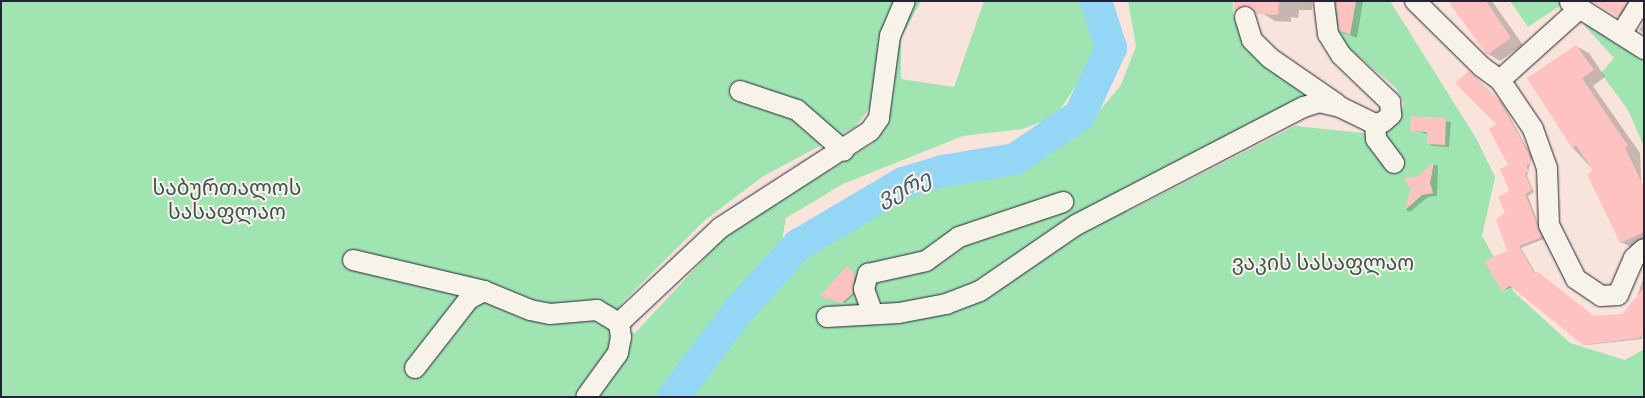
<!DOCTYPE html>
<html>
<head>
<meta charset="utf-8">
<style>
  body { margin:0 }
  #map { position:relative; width:1645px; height:398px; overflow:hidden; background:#f9e4dc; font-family:Itim,"Noto Sans Georgian",sans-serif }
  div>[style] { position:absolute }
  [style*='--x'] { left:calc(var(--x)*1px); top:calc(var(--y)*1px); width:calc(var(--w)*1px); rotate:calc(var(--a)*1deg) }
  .green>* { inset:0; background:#a0e5b1 }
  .shadow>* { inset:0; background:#0003 }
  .river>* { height:32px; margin:-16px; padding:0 16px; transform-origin:16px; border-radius:16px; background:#93d6f5 }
  .building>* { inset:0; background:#fec2c0 }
  .roads { filter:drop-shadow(0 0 1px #22223b) drop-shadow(0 0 1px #22223b) }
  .minor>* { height:20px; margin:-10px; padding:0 10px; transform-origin:10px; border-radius:10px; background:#f7f3e8 }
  span { translate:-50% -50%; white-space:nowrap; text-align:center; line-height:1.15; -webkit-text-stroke:4px #f7f3e8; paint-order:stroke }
  .park-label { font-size:21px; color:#425358 }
  .water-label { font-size:22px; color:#445873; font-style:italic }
  .frame { position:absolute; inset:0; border:2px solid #22223b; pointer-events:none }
</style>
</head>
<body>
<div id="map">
  <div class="green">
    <div style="clip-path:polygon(1px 1px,894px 1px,872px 105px,855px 127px,762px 177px,704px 221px,622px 303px,606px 327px,635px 333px,727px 234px,873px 143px,886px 117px,895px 40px,914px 1px,921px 1px,901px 38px,901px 79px,954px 87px,984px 1px,1090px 1px,1100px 50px,1055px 117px,1022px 129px,963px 136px,843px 184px,786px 218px,773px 291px,799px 259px,869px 214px,945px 180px,1015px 170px,1085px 128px,1121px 85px,1136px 46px,1128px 1px,1233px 1px,1233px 13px,1251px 46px,1325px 97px,1125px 198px,1127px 212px,1295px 126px,1373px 134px,1398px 121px,1404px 104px,1396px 88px,1344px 44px,1331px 15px,1332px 1px,1390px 1px,1476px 138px,1495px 177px,1482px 236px,1514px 292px,1570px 343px,1625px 360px,1644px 349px,1644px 397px,1px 397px)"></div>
    <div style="clip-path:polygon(1510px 1px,1562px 1px,1564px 3px,1528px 27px)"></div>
    <div style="clip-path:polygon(1588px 20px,1644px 61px,1644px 147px,1628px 110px,1601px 73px,1614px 58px,1584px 25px)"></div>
  </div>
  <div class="shadow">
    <div style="clip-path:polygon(1242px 1px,1312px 1px,1312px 10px,1299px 10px,1298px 18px,1291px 17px,1291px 22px,1275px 21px)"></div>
    <div style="clip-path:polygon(1336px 1px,1363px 1px,1357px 38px,1343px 33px)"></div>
    <div style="clip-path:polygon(1450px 1px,1492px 1px,1523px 45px,1500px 61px,1488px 54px)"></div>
    <div style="clip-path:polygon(1595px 1px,1643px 1px,1629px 22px)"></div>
    <div style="clip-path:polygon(1644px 23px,1644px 33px,1639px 30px)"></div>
    <div style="clip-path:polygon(1576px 46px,1589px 53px,1605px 77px,1593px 86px,1640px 153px,1644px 245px,1634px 249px,1621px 242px,1595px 172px,1572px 147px)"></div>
    <div style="clip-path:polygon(1472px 74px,1502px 103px,1532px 157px,1527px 176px,1534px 192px,1528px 196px,1544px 239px,1521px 248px,1536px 274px,1594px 317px,1622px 315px,1636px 300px,1644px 276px,1642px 339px,1586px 345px,1514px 287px,1503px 290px,1508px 252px,1509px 166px,1498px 125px)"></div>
    <div style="clip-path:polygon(1412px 117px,1451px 122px,1449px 147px,1433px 146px,1428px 143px,1428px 134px,1411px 130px)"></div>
    <div style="clip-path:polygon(1434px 164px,1438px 166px,1437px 196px,1428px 197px,1410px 212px,1406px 210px,1412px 188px)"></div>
    <div style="clip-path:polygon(849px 269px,857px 278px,855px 294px,845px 303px,824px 296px)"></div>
  </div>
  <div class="river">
    <div style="--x:673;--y:397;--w:109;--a:-52.8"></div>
    <div style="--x:739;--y:310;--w:88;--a:-47.8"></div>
    <div style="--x:798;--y:245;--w:122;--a:-30.6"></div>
    <div style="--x:903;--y:183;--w:41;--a:-17.1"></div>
    <div style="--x:942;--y:171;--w:74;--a:-9.3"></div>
    <div style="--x:1015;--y:159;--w:78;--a:-34.1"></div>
    <div style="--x:1080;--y:115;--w:74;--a:-65.2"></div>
    <div style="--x:1111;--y:48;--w:49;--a:-107.7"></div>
  </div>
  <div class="building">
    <div style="clip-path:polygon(1234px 1px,1279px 1px,1278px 15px,1257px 14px,1247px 5px,1234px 13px)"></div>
    <div style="clip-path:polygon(1336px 1px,1356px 1px,1350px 35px,1339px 30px)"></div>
    <div style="clip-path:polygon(1448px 1px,1486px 1px,1511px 38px,1487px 55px)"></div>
    <div style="clip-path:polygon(1592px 1px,1628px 1px,1618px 17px)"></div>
    <div style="clip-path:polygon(1576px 45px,1594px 70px,1582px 78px,1628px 146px,1625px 148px,1644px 187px,1644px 232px,1620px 243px,1587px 174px,1593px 171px,1576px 145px,1572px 148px,1527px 78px)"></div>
    <div style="clip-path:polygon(1469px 71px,1499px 100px,1529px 154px,1531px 162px,1526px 166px,1529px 171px,1525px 174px,1532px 190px,1525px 194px,1542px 237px,1519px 246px,1534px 273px,1538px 272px,1594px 316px,1622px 314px,1644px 288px,1644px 333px,1639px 338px,1583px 345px,1510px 286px,1502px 291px,1484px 261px,1507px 251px,1496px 219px,1505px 213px,1498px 197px,1509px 191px,1500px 169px,1508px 165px,1489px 129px,1496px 124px,1455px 83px)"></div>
    <div style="clip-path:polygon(1411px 116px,1446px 118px,1445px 145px,1427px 144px,1427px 132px,1410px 131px)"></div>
    <div style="clip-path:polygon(1434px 162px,1430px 183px,1433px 193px,1422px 195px,1405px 210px,1411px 188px,1403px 179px,1418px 176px)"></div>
    <div style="clip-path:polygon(847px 266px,855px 275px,853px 293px,842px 303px,820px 296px)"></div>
  </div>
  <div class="roads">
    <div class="minor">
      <div style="--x:1415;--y:1;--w:94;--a:44.6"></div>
      <div style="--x:1482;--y:67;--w:22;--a:36"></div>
      <div style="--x:1570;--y:2;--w:88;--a:32.4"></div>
      <div style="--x:1580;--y:8;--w:108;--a:138"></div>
      <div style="--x:1500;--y:80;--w:59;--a:56"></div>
      <div style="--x:1533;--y:129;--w:41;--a:70.3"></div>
      <div style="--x:1547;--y:168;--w:57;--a:88"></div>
      <div style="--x:1549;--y:225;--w:60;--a:63.4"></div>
      <div style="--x:1576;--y:279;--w:30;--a:34"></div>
      <div style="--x:1601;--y:296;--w:17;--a:-3"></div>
      <div style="--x:1618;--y:295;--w:40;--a:-66.6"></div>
      <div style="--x:1634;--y:258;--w:13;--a:-42"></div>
      <div style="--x:1245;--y:17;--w:24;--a:73"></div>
      <div style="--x:1252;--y:40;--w:25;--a:45"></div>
      <div style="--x:1270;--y:58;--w:81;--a:34.5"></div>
      <div style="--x:1621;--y:34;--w:39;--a:-58"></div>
      <div style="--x:740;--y:91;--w:60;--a:18.4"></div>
      <div style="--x:797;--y:110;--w:62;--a:41.1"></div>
      <div style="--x:1375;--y:124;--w:15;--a:86"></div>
      <div style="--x:1376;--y:139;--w:30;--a:53"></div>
      <div style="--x:353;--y:260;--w:135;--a:13.3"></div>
      <div style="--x:484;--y:291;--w:50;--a:22.4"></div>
      <div style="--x:530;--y:310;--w:20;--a:11"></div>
      <div style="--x:550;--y:314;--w:47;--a:-4.9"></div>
      <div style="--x:597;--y:310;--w:26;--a:31"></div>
      <div style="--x:619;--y:323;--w:14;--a:82"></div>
      <div style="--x:621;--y:337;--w:16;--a:101"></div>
      <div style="--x:618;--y:353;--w:54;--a:126"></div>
      <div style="--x:873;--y:314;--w:27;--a:-110"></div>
      <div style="--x:864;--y:289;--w:16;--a:-75"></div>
      <div style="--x:868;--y:274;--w:59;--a:-12.6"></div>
      <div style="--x:926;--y:261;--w:41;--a:-36"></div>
      <div style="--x:959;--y:237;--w:110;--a:-18.6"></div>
      <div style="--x:827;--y:317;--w:72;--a:-3.2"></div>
      <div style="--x:899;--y:313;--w:48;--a:-10.8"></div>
      <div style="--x:946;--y:304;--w:36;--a:-21"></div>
      <div style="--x:980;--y:291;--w:116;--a:-34.5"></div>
      <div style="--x:1076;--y:225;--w:257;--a:-27.4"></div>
      <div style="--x:1304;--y:107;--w:16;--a:-18"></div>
      <div style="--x:1319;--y:102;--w:22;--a:13"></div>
      <div style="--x:1340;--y:107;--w:39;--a:26"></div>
      <div style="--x:1375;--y:124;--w:8;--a:-14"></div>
      <div style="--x:1383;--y:122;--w:11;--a:-41"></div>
      <div style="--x:1391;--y:115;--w:13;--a:-94"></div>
      <div style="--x:1390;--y:102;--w:68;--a:-136.2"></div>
      <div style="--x:1341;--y:55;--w:25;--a:-122"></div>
      <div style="--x:1328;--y:34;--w:33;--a:-97"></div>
      <div style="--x:619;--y:323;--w:139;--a:-43.2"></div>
      <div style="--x:720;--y:228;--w:179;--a:-32.9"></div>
      <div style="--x:870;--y:131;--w:16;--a:-55"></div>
      <div style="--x:879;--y:118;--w:83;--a:-82.4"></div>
      <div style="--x:890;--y:36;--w:38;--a:-67"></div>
      <div style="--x:415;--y:368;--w:88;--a:-52"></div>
      <div style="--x:469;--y:299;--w:17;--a:-28"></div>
    </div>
  </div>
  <div class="park-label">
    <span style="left:227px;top:200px">საბურთალოს<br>სასაფლაო</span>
    <span style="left:1323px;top:263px">ვაკის სასაფლაო</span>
  </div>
  <div class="water-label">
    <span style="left:904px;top:188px;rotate:-24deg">ვერე</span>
  </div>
  <div class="frame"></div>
</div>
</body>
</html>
